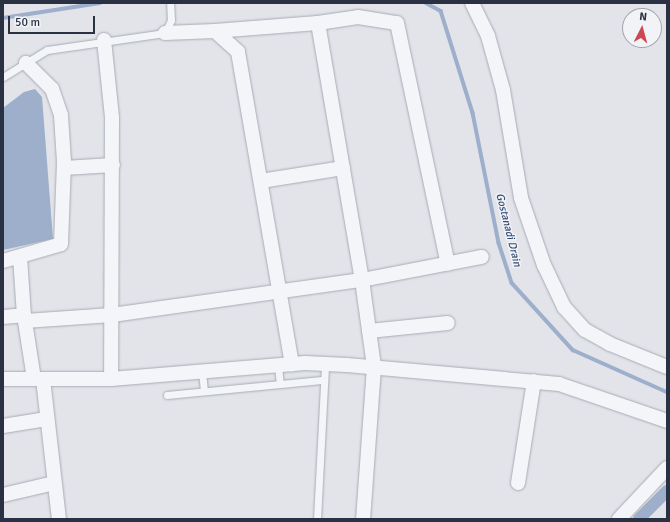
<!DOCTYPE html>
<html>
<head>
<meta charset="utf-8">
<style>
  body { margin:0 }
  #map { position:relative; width:670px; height:522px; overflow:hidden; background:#e2e4ea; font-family:Signika,sans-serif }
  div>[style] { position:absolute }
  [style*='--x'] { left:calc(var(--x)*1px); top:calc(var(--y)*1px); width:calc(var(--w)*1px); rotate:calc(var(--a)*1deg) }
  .water>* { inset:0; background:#9dafca }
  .stream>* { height:3.5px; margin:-1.75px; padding:0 1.75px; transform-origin:1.75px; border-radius:1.75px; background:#9dafca }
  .canal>* { height:12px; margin:-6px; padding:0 6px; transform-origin:6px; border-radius:6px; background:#9dafca }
  .roads { filter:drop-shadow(0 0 1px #a7abb4) drop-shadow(0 0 1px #a7abb4) }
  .service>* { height:7px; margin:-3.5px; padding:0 3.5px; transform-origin:3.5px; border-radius:3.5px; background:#f4f5f8 }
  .minor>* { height:14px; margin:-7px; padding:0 7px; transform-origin:7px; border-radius:7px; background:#f4f5f8 }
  span { translate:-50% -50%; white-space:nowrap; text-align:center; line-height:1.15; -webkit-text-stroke:3px #f1f3f7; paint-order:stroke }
  .water-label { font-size:11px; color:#344d76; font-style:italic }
  .frame { position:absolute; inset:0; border:4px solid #2a3142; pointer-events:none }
  .north { position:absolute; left:622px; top:8px; width:40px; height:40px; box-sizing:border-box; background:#f1f3f7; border:1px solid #a1a5af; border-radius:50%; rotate:6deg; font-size:11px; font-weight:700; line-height:16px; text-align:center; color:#2a3142 }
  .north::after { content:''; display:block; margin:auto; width:14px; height:18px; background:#cd4853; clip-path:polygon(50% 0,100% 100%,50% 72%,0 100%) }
  .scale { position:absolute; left:8px; top:16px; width:87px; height:18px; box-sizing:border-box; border:2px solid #2a3142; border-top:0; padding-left:5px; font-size:12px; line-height:14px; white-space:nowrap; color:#2a3142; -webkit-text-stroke:3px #f1f3f7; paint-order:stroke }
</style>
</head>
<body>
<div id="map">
  <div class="water">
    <div style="clip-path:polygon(35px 89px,42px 97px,53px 239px,3px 250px,3px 108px,24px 92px)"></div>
  </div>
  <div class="stream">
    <div style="--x:426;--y:3;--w:17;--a:28"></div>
    <div style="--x:441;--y:11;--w:107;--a:72.6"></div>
    <div style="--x:473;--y:113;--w:133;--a:78.7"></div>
    <div style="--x:499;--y:243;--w:42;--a:72"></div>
    <div style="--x:512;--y:283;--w:91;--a:47.7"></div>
    <div style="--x:573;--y:350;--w:103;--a:24.1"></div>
    <div style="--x:3;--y:18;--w:98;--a:-8.8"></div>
  </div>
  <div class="canal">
    <div style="--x:639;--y:519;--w:40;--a:-45"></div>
  </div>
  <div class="roads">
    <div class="service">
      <div style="--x:3;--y:77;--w:52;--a:-31.5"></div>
      <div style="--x:47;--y:50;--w:119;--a:-8.2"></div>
      <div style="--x:165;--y:33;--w:14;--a:-65"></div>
      <div style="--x:171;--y:20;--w:17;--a:-93"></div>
      <div style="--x:278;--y:366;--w:18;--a:84"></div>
      <div style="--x:202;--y:372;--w:19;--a:84"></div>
      <div style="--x:167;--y:395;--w:158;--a:-5.5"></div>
      <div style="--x:317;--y:519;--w:155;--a:-87"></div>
    </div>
    <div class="minor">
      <div style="--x:472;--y:3;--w:37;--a:64"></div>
      <div style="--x:488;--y:36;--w:56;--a:74.5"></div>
      <div style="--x:503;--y:90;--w:109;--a:80.5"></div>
      <div style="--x:521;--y:198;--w:71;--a:71.1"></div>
      <div style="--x:544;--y:265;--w:47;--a:64.5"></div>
      <div style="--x:564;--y:307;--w:31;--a:48"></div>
      <div style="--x:585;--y:330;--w:29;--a:29"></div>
      <div style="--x:610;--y:344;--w:61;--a:22"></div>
      <div style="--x:318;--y:23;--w:261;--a:80.3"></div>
      <div style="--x:362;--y:280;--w:88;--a:82.1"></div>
      <div style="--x:374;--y:367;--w:152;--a:94.1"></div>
      <div style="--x:215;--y:31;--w:103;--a:-4.4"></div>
      <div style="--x:318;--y:23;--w:40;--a:-8.5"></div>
      <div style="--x:358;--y:17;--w:39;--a:9"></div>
      <div style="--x:397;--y:23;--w:246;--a:78.1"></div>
      <div style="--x:165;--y:33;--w:50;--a:-2.3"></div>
      <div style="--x:215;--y:31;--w:31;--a:42"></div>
      <div style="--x:238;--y:52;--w:317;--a:80.2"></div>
      <div style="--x:104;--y:40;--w:78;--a:84.1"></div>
      <div style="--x:112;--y:118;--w:261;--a:90.2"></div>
      <div style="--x:64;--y:168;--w:49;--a:-3.5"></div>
      <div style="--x:261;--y:181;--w:83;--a:-9"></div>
      <div style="--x:20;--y:257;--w:58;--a:86.1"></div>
      <div style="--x:24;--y:315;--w:65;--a:81.1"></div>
      <div style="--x:3;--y:261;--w:60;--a:-16.3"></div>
      <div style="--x:61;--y:244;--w:82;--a:-87.9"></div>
      <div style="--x:64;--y:162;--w:47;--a:-93.7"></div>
      <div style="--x:61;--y:115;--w:28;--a:-109"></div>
      <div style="--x:52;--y:89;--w:37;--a:-135"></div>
      <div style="--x:3;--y:317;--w:21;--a:-5"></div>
      <div style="--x:25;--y:321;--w:87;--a:-3.9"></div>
      <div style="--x:112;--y:315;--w:252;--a:-8"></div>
      <div style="--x:362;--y:280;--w:122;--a:-10.9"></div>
      <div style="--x:369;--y:331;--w:79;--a:-5.8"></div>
      <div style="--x:3;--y:379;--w:108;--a:0"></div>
      <div style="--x:111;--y:379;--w:195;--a:-4.7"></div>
      <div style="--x:305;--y:363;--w:42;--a:2.7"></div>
      <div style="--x:347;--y:365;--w:213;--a:5.1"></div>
      <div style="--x:559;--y:384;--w:114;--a:18.9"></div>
      <div style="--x:43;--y:379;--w:141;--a:83.5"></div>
      <div style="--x:3;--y:426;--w:44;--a:-9.2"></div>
      <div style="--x:518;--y:483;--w:103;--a:-81.1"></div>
      <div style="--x:3;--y:495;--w:52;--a:-13.2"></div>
      <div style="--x:619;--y:519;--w:70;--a:-46.7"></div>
    </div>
  </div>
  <div class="water-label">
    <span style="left:508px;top:230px;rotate:76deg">Gostanadi Drain</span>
  </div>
  <div class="frame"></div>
  <div class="north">N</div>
  <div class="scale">50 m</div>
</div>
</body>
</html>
